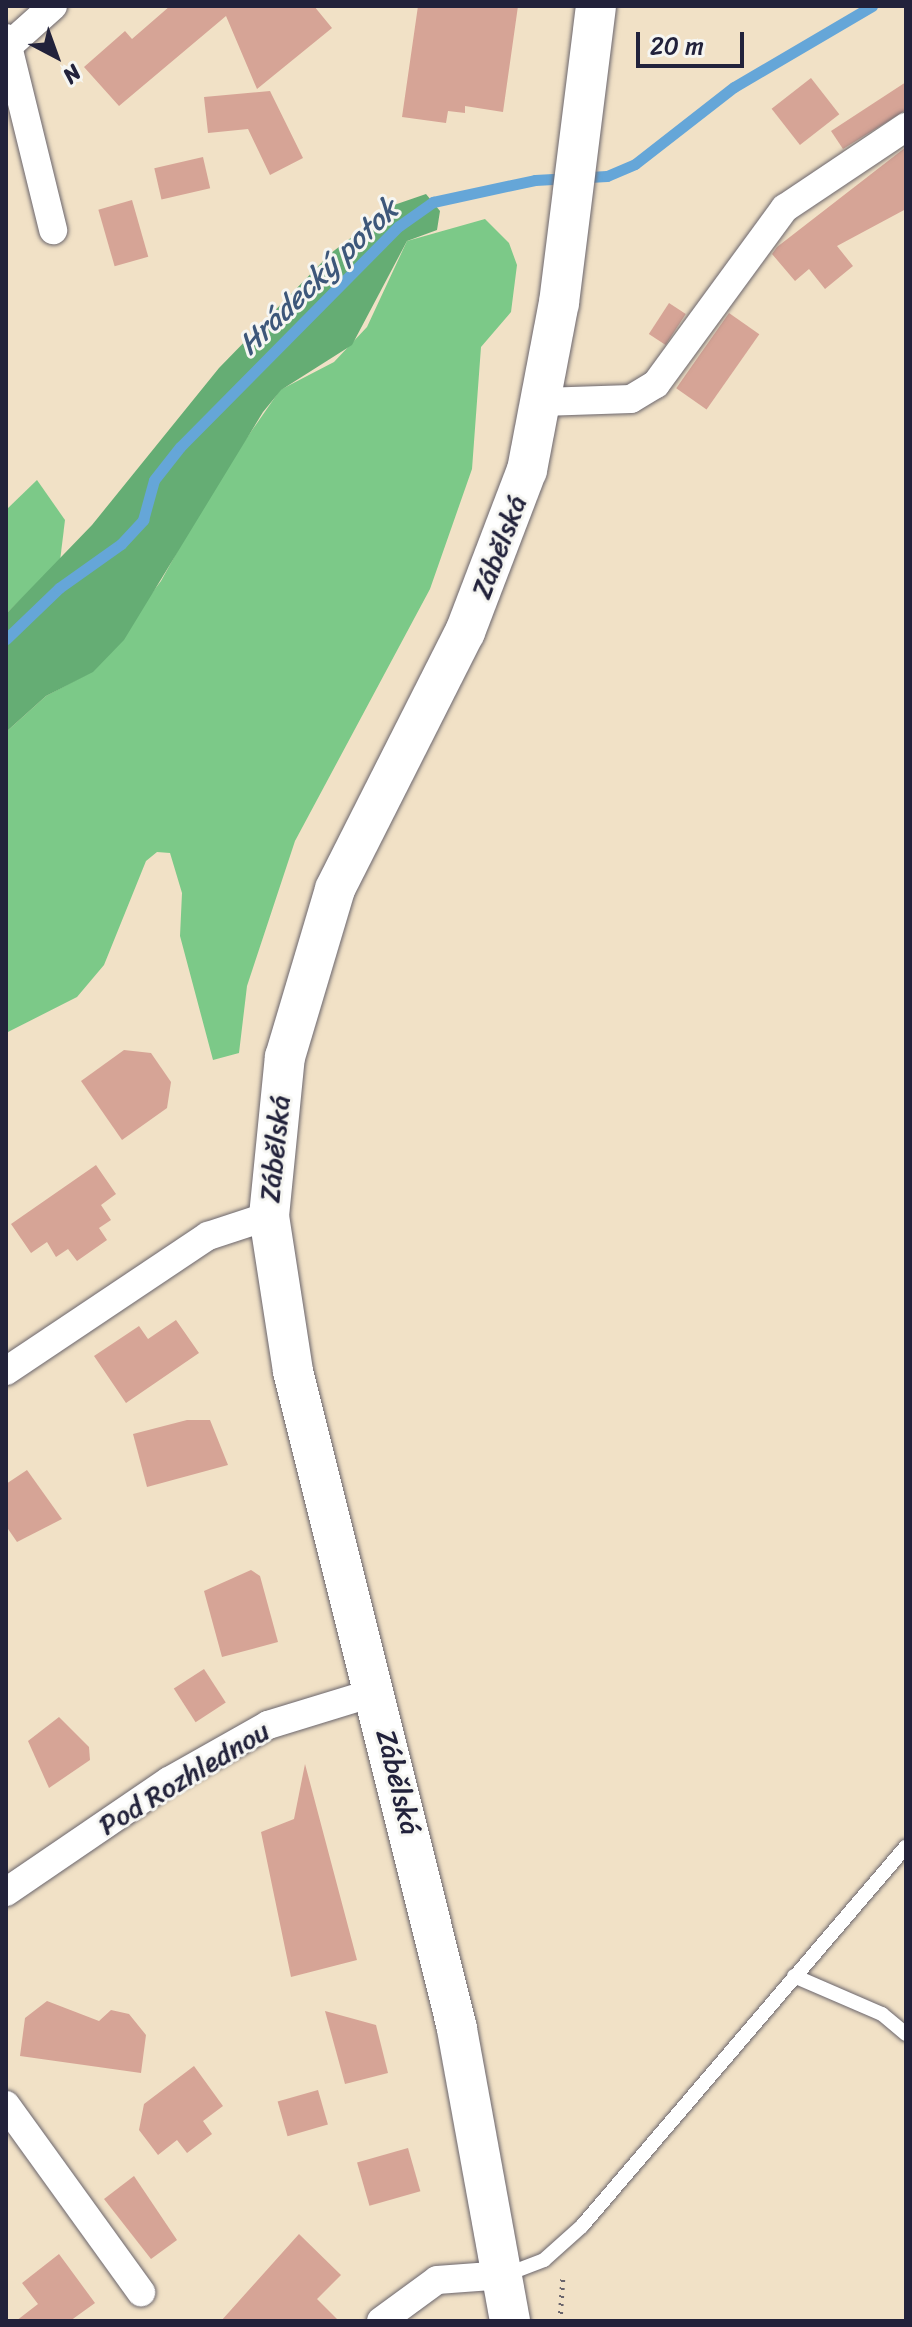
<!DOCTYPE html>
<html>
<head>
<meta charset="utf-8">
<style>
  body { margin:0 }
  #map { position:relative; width:912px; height:2327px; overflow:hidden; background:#f1e1c6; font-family:Sriracha,sans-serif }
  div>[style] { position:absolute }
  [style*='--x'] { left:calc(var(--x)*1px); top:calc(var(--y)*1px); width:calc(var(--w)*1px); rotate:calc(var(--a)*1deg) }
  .green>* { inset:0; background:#7cc988 }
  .forest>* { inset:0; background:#65ad74 }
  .stream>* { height:11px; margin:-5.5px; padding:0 5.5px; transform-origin:5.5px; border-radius:5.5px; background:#65a6d8 }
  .building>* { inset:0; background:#d6a496; transform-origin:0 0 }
  .path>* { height:5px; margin-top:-2.5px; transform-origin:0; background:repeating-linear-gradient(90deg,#6a656c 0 2px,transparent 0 8px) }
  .roads { filter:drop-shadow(0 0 2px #6a656c) drop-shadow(0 0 2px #6a656c) }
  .lane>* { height:14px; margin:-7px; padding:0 7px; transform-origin:7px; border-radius:7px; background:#fff }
  .street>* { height:28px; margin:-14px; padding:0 14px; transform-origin:14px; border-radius:14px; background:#fff }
  .secondary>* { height:40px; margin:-20px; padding:0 20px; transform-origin:20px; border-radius:20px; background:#fff }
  span { translate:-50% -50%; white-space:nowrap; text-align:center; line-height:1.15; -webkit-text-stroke:6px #f6f6f2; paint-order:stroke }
  .street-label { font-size:28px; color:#22223b }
  .water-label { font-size:30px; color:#3d577a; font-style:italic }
  .frame { position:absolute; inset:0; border:8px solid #22223b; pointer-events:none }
  .north { position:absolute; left:16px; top:16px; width:80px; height:80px; -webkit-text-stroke:6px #f6f6f2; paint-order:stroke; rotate:139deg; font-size:22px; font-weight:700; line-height:32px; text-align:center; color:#22223b }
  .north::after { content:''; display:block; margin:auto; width:28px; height:36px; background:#22223b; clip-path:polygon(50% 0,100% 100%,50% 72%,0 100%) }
  .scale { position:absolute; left:636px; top:32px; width:108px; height:36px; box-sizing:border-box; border:4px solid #22223b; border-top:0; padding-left:10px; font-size:24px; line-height:28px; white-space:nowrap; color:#22223b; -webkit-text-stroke:6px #f6f6f2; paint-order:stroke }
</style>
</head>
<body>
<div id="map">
  <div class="green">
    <div style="clip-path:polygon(485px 219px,509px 243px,517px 265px,511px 312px,481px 347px,472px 469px,430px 589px,295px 841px,247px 986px,239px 1053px,213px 1060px,180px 936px,182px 893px,170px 853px,157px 852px,146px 861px,104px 965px,77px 997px,6px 1033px,6px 732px,46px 696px,93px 671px,161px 581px,214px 485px,280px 390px,334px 362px,367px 327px,407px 241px)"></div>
    <div style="clip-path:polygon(37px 480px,65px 520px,60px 561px,6px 614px,6px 510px)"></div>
  </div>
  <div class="forest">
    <div style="clip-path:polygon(426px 194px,440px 211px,437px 230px,407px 241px,352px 345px,281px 390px,263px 412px,124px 640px,93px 672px,46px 696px,6px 732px,6px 614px,92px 525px,219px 368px,331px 253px,394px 205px)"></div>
  </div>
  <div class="stream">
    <div style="--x:6;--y:639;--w:74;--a:-43.9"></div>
    <div style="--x:59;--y:588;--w:76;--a:-35.4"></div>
    <div style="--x:121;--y:544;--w:33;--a:-47"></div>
    <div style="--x:143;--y:520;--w:41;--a:-74.6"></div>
    <div style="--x:154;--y:480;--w:42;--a:-51.8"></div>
    <div style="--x:180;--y:447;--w:311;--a:-45.3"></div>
    <div style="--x:399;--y:226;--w:42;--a:-35.2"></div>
    <div style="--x:433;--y:202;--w:104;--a:-12.2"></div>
    <div style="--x:535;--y:180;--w:72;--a:-3.2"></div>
    <div style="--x:607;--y:176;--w:30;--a:-23"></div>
    <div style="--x:635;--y:164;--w:125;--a:-37.9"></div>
    <div style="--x:734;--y:87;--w:160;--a:-30.4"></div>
  </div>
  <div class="building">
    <div style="clip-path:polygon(170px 6px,314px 6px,332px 28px,257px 89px,226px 16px,119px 106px,84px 67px,125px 31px,132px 39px)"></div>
    <div style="clip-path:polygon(418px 6px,518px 6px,503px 112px,465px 106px,465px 113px,448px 111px,446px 123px,402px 117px)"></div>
    <div style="left:811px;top:78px;width:46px;height:50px;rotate:52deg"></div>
    <div style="clip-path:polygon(906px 82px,906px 110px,843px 149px,831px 131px)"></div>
    <div style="clip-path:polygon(270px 91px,303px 158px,270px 175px,248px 129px,208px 133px,204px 97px)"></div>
    <div style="clip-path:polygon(906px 147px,906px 209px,837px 246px,853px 266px,825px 289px,809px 269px,795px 281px,772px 254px,777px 247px)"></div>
    <div style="left:203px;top:157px;width:32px;height:50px;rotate:77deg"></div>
    <div style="left:132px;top:200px;width:59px;height:35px;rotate:74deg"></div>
    <div style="left:669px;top:303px;width:20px;height:37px;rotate:33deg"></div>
    <div style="left:729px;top:313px;width:37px;height:92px;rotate:35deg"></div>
    <div style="clip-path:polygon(124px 1050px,151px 1053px,171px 1082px,167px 1108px,122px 1140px,81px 1081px)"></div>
    <div style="clip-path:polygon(96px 1165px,116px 1194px,101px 1205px,111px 1220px,99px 1228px,107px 1240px,77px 1261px,68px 1249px,56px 1257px,47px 1242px,31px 1253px,11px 1224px)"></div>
    <div style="clip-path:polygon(176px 1320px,199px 1353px,126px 1403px,94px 1356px,139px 1326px,148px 1339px)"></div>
    <div style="clip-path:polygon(187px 1420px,210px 1420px,228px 1465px,147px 1487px,133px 1434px)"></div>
    <div style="clip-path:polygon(27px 1470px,62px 1519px,17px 1542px,6px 1526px,6px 1484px)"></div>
    <div style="clip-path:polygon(251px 1570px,260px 1576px,278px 1642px,222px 1657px,204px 1591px)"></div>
    <div style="left:204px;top:1669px;width:40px;height:36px;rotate:57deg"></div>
    <div style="clip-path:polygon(59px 1717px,89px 1747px,90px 1760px,49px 1788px,28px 1741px)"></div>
    <div style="clip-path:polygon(305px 1764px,357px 1960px,291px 1977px,261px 1832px,294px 1819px)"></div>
    <div style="clip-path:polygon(47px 2001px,99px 2021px,111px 2010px,129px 2014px,146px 2035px,141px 2073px,20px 2056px,25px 2018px)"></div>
    <div style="clip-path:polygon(325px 2011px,376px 2025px,388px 2073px,345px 2084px)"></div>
    <div style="clip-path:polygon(194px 2066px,223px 2106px,203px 2121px,212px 2134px,187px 2153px,177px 2140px,158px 2155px,139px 2130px,144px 2104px)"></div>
    <div style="left:318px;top:2090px;width:36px;height:42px;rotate:74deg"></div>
    <div style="left:408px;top:2148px;width:45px;height:53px;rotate:74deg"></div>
    <div style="clip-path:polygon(134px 2176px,177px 2240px,151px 2259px,104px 2199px)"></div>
    <div style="clip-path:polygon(299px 2234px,341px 2275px,317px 2299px,339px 2321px,221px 2321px)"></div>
    <div style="clip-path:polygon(59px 2254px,95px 2303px,70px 2321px,16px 2321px,38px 2304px,22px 2283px)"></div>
  </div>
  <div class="path">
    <div style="--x:560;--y:2321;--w:46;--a:-86.3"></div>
  </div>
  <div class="roads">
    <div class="lane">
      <div style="--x:794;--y:1976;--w:96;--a:23.4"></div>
      <div style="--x:882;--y:2014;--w:31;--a:40"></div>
      <div style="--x:505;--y:2275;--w:42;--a:-21"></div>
      <div style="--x:544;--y:2260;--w:51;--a:-41.8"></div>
      <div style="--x:582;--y:2226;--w:499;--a:-49.5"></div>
    </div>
    <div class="street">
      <div style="--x:6;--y:38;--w:198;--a:76.2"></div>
      <div style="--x:6;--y:48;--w:63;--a:-41.8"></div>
      <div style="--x:542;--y:402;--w:89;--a:-1.9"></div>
      <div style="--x:631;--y:399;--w:29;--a:-31"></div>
      <div style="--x:656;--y:384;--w:218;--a:-53.8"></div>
      <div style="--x:785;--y:208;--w:146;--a:-33.8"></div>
      <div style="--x:6;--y:1371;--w:243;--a:-33.8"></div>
      <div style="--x:208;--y:1236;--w:64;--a:-18.2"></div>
      <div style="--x:6;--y:1892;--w:197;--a:-34.3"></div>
      <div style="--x:169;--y:1781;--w:114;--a:-29.5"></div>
      <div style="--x:268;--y:1725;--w:113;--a:-17"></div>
      <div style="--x:6;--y:2105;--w:231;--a:54.2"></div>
      <div style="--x:381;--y:2321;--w:69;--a:-36.2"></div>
      <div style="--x:437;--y:2280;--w:68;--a:-4.2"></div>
    </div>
    <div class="secondary">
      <div style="--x:510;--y:2321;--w:298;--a:-100.3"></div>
      <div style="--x:457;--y:2028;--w:677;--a:-104.02"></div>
      <div style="--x:293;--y:1371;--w:157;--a:-98.8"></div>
      <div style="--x:269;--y:1216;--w:160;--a:-84.3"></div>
      <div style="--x:285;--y:1057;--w:175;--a:-73.4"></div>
      <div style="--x:335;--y:889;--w:288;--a:-63.2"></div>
      <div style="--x:465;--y:632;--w:173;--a:-69.1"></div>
      <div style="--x:527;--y:470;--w:170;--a:-79.2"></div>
      <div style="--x:559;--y:303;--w:299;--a:-82.9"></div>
    </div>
  </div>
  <div class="street-label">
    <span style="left:499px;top:547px;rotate:-69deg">Zábělská</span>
    <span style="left:275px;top:1149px;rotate:-84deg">Zábělská</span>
    <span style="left:184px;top:1778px;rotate:-31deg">Pod Rozhlednou</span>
    <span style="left:398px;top:1782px;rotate:76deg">Zábělská</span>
  </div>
  <div class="water-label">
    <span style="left:318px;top:277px;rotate:-44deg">Hrádecký potok</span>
  </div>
  <div class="frame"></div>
  <div class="north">N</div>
  <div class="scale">20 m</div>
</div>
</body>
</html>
